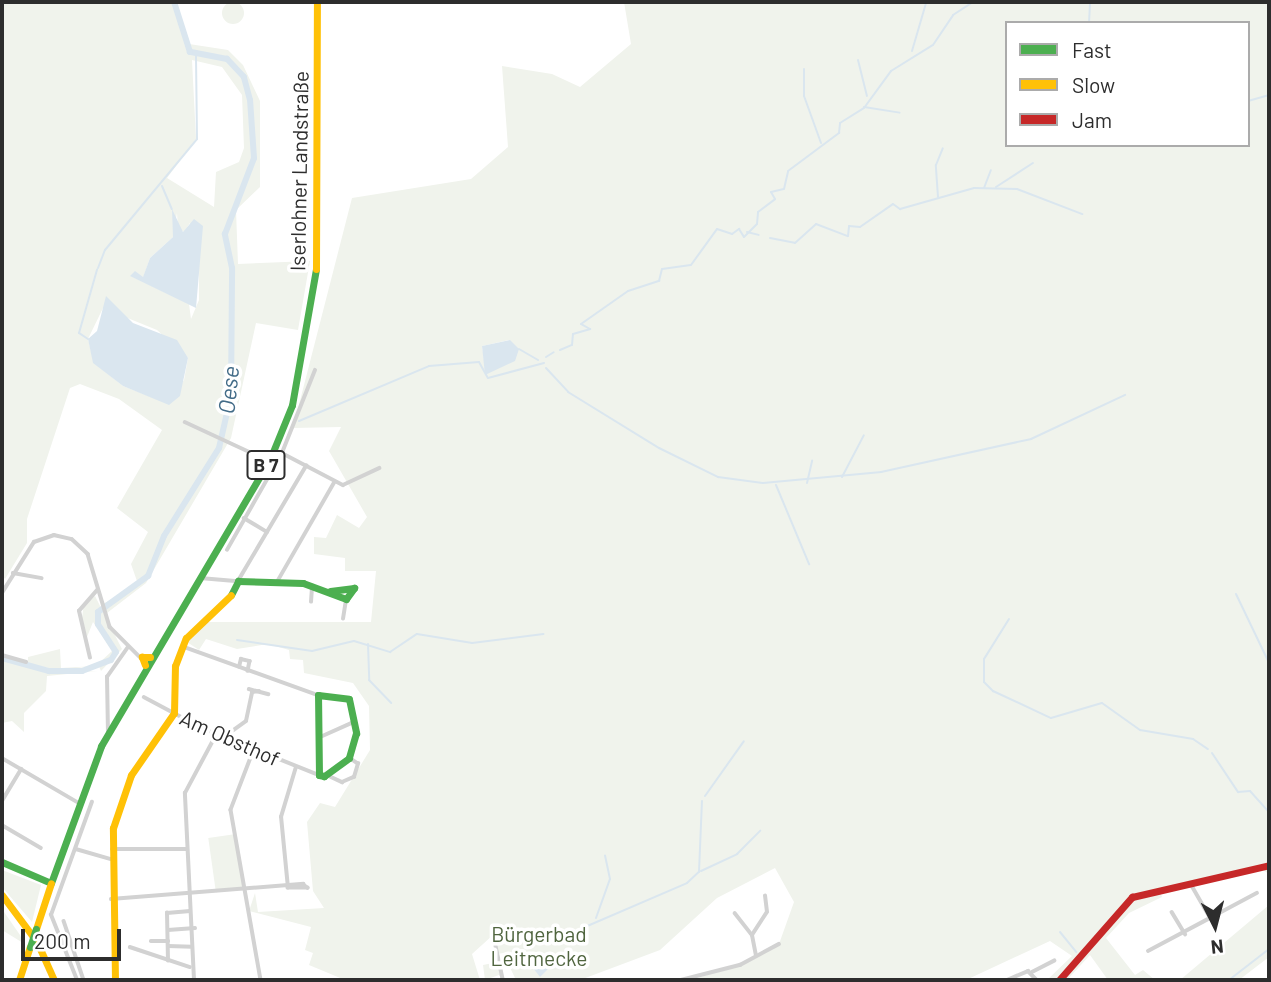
<!DOCTYPE html>
<html>
<head>
<meta charset="utf-8">
<style>
  body { margin:0 }
  #map { position:relative; width:1271px; height:982px; overflow:hidden; background:#fff; font-family:Barlow,sans-serif }
  div>[style] { position:absolute }
  [style*='--x'] { left:calc(var(--x)*1px); top:calc(var(--y)*1px); width:calc(var(--w)*1px); rotate:calc(var(--a)*1deg) }
  .green>* { inset:0; background:#f0f3ec; transform-origin:0 0 }
  .round { border-radius:50% }
  .water>* { inset:0; background:#dae6ef }
  .stream>* { height:2px; margin:-1px; padding:0 1px; transform-origin:1px; border-radius:1px; background:#dae6ef }
  .river>* { height:6px; margin:-3px; padding:0 3px; transform-origin:3px; border-radius:3px; background:#dae6ef }
  .street>* { height:3.5px; margin:-1.75px; padding:0 1.75px; transform-origin:1.75px; border-radius:1.75px; background:#d2d2d2 }
  .fast>* { height:7px; margin:-3.5px; padding:0 3.5px; transform-origin:3.5px; border-radius:3.5px; background:#4caf50 }
  .slow>* { height:7px; margin:-3.5px; padding:0 3.5px; transform-origin:3.5px; border-radius:3.5px; background:#ffc107 }
  .jam>* { height:7px; margin:-3.5px; padding:0 3.5px; transform-origin:3.5px; border-radius:3.5px; background:#c62828 }
  .fast-bridge>* { height:7px; margin:-3.5px; padding:0 3.5px; transform-origin:3.5px; border-radius:3.5px; background:#4caf50 }
  span { translate:-50% -50%; white-space:nowrap; text-align:center; line-height:1.15; -webkit-text-stroke:7px #fff; paint-order:stroke }
  .shield-label span { padding:2px 5px; background:#fff; border:2px solid; border-radius:5px; -webkit-text-stroke-width:0 }
  .shield-label { font-size:19px; color:#2d2d2d; font-weight:700 }
  .street-label { font-size:21px; color:#2d2d2d }
  .park-label { font-size:21px; color:#50653f }
  .water-label { font-size:23px; color:#436c88; font-style:italic }
  .frame { position:absolute; inset:0; border:4px solid #2d2d2d; pointer-events:none }
  .legend { position:absolute; left:1005px; top:21px; width:245px; height:126px; box-sizing:border-box; background:#fff; border:2px solid #ababab; margin:0; padding:9px 12px; list-style:none; font-size:21px; color:#2d2d2d }
  .legend li { display:flex; align-items:center; gap:14px; height:35px }
  .legend b { width:35px; border:2px solid #ababab }
  .north { position:absolute; left:1180px; top:891px; width:70px; height:70px; -webkit-text-stroke:5px #fff; paint-order:stroke; rotate:174deg; font-size:19px; font-weight:700; line-height:28px; text-align:center; color:#2d2d2d }
  .north::after { content:''; display:block; margin:auto; width:24px; height:32px; background:#2d2d2d; clip-path:polygon(50% 0,100% 100%,50% 72%,0 100%) }
  .scale { position:absolute; left:21px; top:929px; width:100px; height:32px; box-sizing:border-box; border:4px solid #2d2d2d; border-top:0; padding-left:9px; font-size:21px; line-height:24px; white-space:nowrap; color:#2d2d2d; -webkit-text-stroke:5px #fff; paint-order:stroke }
</style>
</head>
<body>
<div id="map">
  <div class="green">
    <div class="round" style="left:222px;top:2px;width:22px;height:22px"></div>
    <div style="clip-path:polygon(evenodd,2px 2px,176px 2px,189px 44px,228px 50px,243px 65px,260px 101px,260px 187px,236px 210px,238px 264px,310px 261px,298px 330px,256px 323px,231px 438px,146px 583px,107px 613px,103px 604px,138px 584px,131px 564px,148px 532px,117px 508px,162px 430px,119px 399px,80px 384px,70px 388px,27px 519px,27px 543px,5px 579px,2px 575px,2px 2px,192px 60px,222px 67px,242px 95px,244px 148px,239px 162px,216px 172px,214px 207px,167px 178px,196px 139px,192px 60px,2px 2px,177px 213px,178px 229px,184px 232px,190px 223px,199px 264px,199px 300px,191px 319px,189px 304px,133px 277px,143px 278px,150px 258px,173px 237px,177px 213px,2px 2px,103px 308px,157px 330px,188px 358px,184px 380px,169px 404px,123px 386px,94px 363px,88px 339px,103px 308px)"></div>
    <div style="clip-path:polygon(evenodd,624px 2px,1269px 2px,1269px 874px,1261px 869px,1160px 891px,1162px 897px,1129px 913px,1106px 938px,1135px 975px,1143px 970px,1155px 980px,1108px 980px,1090px 955px,1067px 980px,1047px 980px,1072px 956px,1050px 941px,966px 980px,691px 980px,740px 965px,779px 944px,794px 902px,775px 868px,717px 898px,660px 950px,580px 980px,516px 980px,503px 953px,497px 954px,493px 935px,472px 954px,480px 980px,345px 980px,309px 965px,313px 953px,305px 950px,311px 927px,249px 911px,255px 893px,258px 912px,324px 908px,313px 891px,307px 822px,320px 803px,335px 807px,370px 750px,369px 706px,353px 683px,304px 673px,303px 660px,290px 659px,289px 650px,268px 644px,237px 649px,206px 639px,199px 650px,187px 642px,203px 622px,371px 622px,376px 571px,345px 571px,345px 558px,314px 554px,314px 537px,326px 538px,337px 515px,359px 528px,367px 517px,329px 451px,341px 427px,293px 428px,352px 198px,471px 179px,508px 147px,502px 66px,552px 74px,580px 87px,631px 44px,624px 2px,1007px 23px,1248px 23px,1248px 145px,1007px 145px,1007px 23px,624px 2px,509px 340px,486px 374px,482px 346px,509px 340px)"></div>
    <div style="clip-path:polygon(95px 596px,122px 649px,101px 671px,98px 664px,112px 651px,93px 622px,87px 637px,82px 618px,84px 603px)"></div>
    <div style="clip-path:polygon(60px 649px,61px 668px,96px 666px,56px 670px,28px 663px,28px 657px)"></div>
    <div style="clip-path:polygon(2px 660px,52px 673px,98px 671px,47px 676px,46px 691px,24px 713px,24px 732px,12px 721px,2px 723px)"></div>
    <div style="left:236px;top:834px;width:55px;height:28px;rotate:82deg"></div>
    <div style="clip-path:polygon(2px 870px,41px 885px,32px 922px,2px 887px)"></div>
    <div style="clip-path:polygon(1269px 905px,1269px 957px,1239px 980px,1180px 980px)"></div>
    <div style="clip-path:polygon(2px 909px,20px 935px,23px 943px,2px 930px)"></div>
    <div style="clip-path:polygon(498px 962px,502px 980px,499px 975px,485px 980px,483px 965px)"></div>
  </div>
  <div class="water">
    <div style="clip-path:polygon(172px 209px,183px 232px,194px 219px,203px 226px,196px 308px,130px 276px,135px 271px,143px 277px,150px 258px,173px 237px)"></div>
    <div style="clip-path:polygon(106px 296px,133px 323px,177px 340px,188px 358px,180px 396px,169px 405px,123px 386px,93px 363px,88px 339px,97px 331px)"></div>
    <div style="clip-path:polygon(510px 340px,519px 349px,515px 361px,485px 375px,482px 346px)"></div>
    <div style="clip-path:polygon(552px 952px,558px 959px,540px 977px,533px 968px)"></div>
  </div>
  <div class="stream">
    <div style="--x:1089;--y:23;--w:21;--a:-87"></div>
    <div style="--x:912;--y:51;--w:50;--a:-73.7"></div>
    <div style="--x:858;--y:60;--w:37;--a:76"></div>
    <div style="--x:804;--y:69;--w:27;--a:90"></div>
    <div style="--x:804;--y:96;--w:50;--a:70.1"></div>
    <div style="--x:1248;--y:101;--w:22;--a:-16"></div>
    <div style="--x:864;--y:107;--w:36;--a:9"></div>
    <div style="--x:162;--y:186;--w:25;--a:67"></div>
    <div style="--x:996;--y:187;--w:44;--a:-33"></div>
    <div style="--x:984;--y:188;--w:19;--a:-69"></div>
    <div style="--x:938;--y:197;--w:32;--a:-94"></div>
    <div style="--x:936;--y:165;--w:18;--a:-68"></div>
    <div style="--x:747;--y:232;--w:12;--a:14"></div>
    <div style="--x:770;--y:238;--w:25;--a:11"></div>
    <div style="--x:795;--y:243;--w:28;--a:-42"></div>
    <div style="--x:816;--y:224;--w:34;--a:21"></div>
    <div style="--x:848;--y:236;--w:10;--a:-84"></div>
    <div style="--x:849;--y:226;--w:11;--a:5"></div>
    <div style="--x:860;--y:227;--w:40;--a:-34.9"></div>
    <div style="--x:893;--y:204;--w:9;--a:36"></div>
    <div style="--x:900;--y:209;--w:77;--a:-15.8"></div>
    <div style="--x:974;--y:188;--w:43;--a:1.3"></div>
    <div style="--x:1017;--y:189;--w:70;--a:21"></div>
    <div style="--x:98;--y:268;--w:19;--a:-69"></div>
    <div style="--x:105;--y:250;--w:144;--a:-50.3"></div>
    <div style="--x:197;--y:139;--w:86;--a:-90.7"></div>
    <div style="--x:88;--y:339;--w:11;--a:-146"></div>
    <div style="--x:79;--y:333;--w:66;--a:-74.1"></div>
    <div style="--x:519;--y:349;--w:22;--a:30"></div>
    <div style="--x:560;--y:350;--w:13;--a:-23"></div>
    <div style="--x:572;--y:345;--w:11;--a:-85"></div>
    <div style="--x:573;--y:334;--w:18;--a:-16"></div>
    <div style="--x:590;--y:329;--w:10;--a:-151"></div>
    <div style="--x:581;--y:324;--w:57;--a:-35.1"></div>
    <div style="--x:628;--y:291;--w:33;--a:-18"></div>
    <div style="--x:659;--y:281;--w:12;--a:-76"></div>
    <div style="--x:662;--y:269;--w:29;--a:-8"></div>
    <div style="--x:691;--y:265;--w:44;--a:-54.2"></div>
    <div style="--x:717;--y:229;--w:16;--a:18"></div>
    <div style="--x:732;--y:234;--w:9;--a:-36"></div>
    <div style="--x:739;--y:229;--w:9;--a:58"></div>
    <div style="--x:744;--y:237;--w:18;--a:-45"></div>
    <div style="--x:757;--y:224;--w:12;--a:-85"></div>
    <div style="--x:758;--y:212;--w:21;--a:-37"></div>
    <div style="--x:775;--y:199;--w:8;--a:-120"></div>
    <div style="--x:771;--y:192;--w:13;--a:-13"></div>
    <div style="--x:784;--y:189;--w:18;--a:-77"></div>
    <div style="--x:788;--y:171;--w:64;--a:-36.7"></div>
    <div style="--x:839;--y:133;--w:10;--a:-84"></div>
    <div style="--x:840;--y:123;--w:28;--a:-32"></div>
    <div style="--x:864;--y:108;--w:46;--a:-53.9"></div>
    <div style="--x:891;--y:71;--w:49;--a:-31.8"></div>
    <div style="--x:933;--y:45;--w:36;--a:-56"></div>
    <div style="--x:953;--y:15;--w:24;--a:-33"></div>
    <div style="--x:546;--y:357;--w:9;--a:-32"></div>
    <div style="--x:546;--y:368;--w:33;--a:47"></div>
    <div style="--x:568;--y:392;--w:107;--a:31.6"></div>
    <div style="--x:659;--y:448;--w:66;--a:26.2"></div>
    <div style="--x:718;--y:477;--w:45;--a:7.6"></div>
    <div style="--x:763;--y:483;--w:119;--a:-5.3"></div>
    <div style="--x:881;--y:472;--w:154;--a:-12.4"></div>
    <div style="--x:1031;--y:439;--w:104;--a:-25.1"></div>
    <div style="--x:299;--y:421;--w:141;--a:-22.9"></div>
    <div style="--x:429;--y:366;--w:50;--a:-4.6"></div>
    <div style="--x:479;--y:362;--w:18;--a:61"></div>
    <div style="--x:488;--y:378;--w:58;--a:-15"></div>
    <div style="--x:842;--y:477;--w:47;--a:-62.4"></div>
    <div style="--x:807;--y:483;--w:23;--a:-77"></div>
    <div style="--x:776;--y:485;--w:86;--a:67.3"></div>
    <div style="--x:1236;--y:594;--w:76;--a:64.4"></div>
    <div style="--x:1009;--y:619;--w:47;--a:122"></div>
    <div style="--x:984;--y:659;--w:23;--a:90"></div>
    <div style="--x:984;--y:682;--w:13;--a:45"></div>
    <div style="--x:993;--y:691;--w:64;--a:25"></div>
    <div style="--x:1051;--y:718;--w:53;--a:-16.4"></div>
    <div style="--x:1102;--y:703;--w:47;--a:35.4"></div>
    <div style="--x:1140;--y:730;--w:54;--a:9.6"></div>
    <div style="--x:1193;--y:739;--w:18;--a:34"></div>
    <div style="--x:237;--y:640;--w:76;--a:8.3"></div>
    <div style="--x:312;--y:651;--w:43;--a:-13.4"></div>
    <div style="--x:354;--y:641;--w:38;--a:17"></div>
    <div style="--x:390;--y:652;--w:32;--a:-34"></div>
    <div style="--x:417;--y:634;--w:56;--a:9.3"></div>
    <div style="--x:472;--y:643;--w:72;--a:-7.2"></div>
    <div style="--x:368;--y:644;--w:36;--a:88"></div>
    <div style="--x:369;--y:680;--w:32;--a:46"></div>
    <div style="--x:1212;--y:753;--w:47;--a:56.3"></div>
    <div style="--x:1238;--y:792;--w:12;--a:-5"></div>
    <div style="--x:1250;--y:791;--w:28;--a:48"></div>
    <div style="--x:705;--y:796;--w:67;--a:-54.7"></div>
    <div style="--x:701;--y:871;--w:40;--a:-25"></div>
    <div style="--x:737;--y:854;--w:33;--a:-45"></div>
    <div style="--x:596;--y:918;--w:41;--a:-70.3"></div>
    <div style="--x:610;--y:879;--w:24;--a:-102"></div>
    <div style="--x:585;--y:927;--w:111;--a:-23.3"></div>
    <div style="--x:687;--y:883;--w:16;--a:-43"></div>
    <div style="--x:699;--y:872;--w:71;--a:-87.6"></div>
    <div style="--x:1060;--y:932;--w:26;--a:51"></div>
    <div style="--x:1229;--y:980;--w:51;--a:-37.8"></div>
  </div>
  <div class="river">
    <div style="--x:2;--y:658;--w:49;--a:15.5"></div>
    <div style="--x:49;--y:671;--w:33;--a:0"></div>
    <div style="--x:82;--y:671;--w:31;--a:-21"></div>
    <div style="--x:111;--y:660;--w:9;--a:-58"></div>
    <div style="--x:116;--y:652;--w:33;--a:-123"></div>
    <div style="--x:98;--y:624;--w:12;--a:-90"></div>
    <div style="--x:98;--y:612;--w:62;--a:-35.8"></div>
    <div style="--x:148;--y:576;--w:43;--a:-68.2"></div>
    <div style="--x:164;--y:536;--w:104;--a:-58"></div>
    <div style="--x:219;--y:448;--w:54;--a:-77.2"></div>
    <div style="--x:231;--y:395;--w:127;--a:-89.5"></div>
    <div style="--x:232;--y:268;--w:35;--a:-102"></div>
    <div style="--x:225;--y:234;--w:81;--a:-69.1"></div>
    <div style="--x:254;--y:158;--w:58;--a:-93.9"></div>
    <div style="--x:250;--y:100;--w:24;--a:-105"></div>
    <div style="--x:244;--y:77;--w:25;--a:-133"></div>
    <div style="--x:227;--y:59;--w:38;--a:-169"></div>
    <div style="--x:190;--y:52;--w:52;--a:-107.7"></div>
  </div>
  <div class="street">
    <div style="--x:185;--y:422;--w:93;--a:24.9"></div>
    <div style="--x:282;--y:453;--w:69;--a:27.7"></div>
    <div style="--x:343;--y:485;--w:40;--a:-25"></div>
    <div style="--x:244;--y:518;--w:27;--a:31"></div>
    <div style="--x:227;--y:550;--w:112;--a:-60.4"></div>
    <div style="--x:282;--y:453;--w:89;--a:-68.3"></div>
    <div style="--x:13;--y:573;--w:29;--a:10"></div>
    <div style="--x:200;--y:578;--w:38;--a:5"></div>
    <div style="--x:238;--y:581;--w:134;--a:-59.4"></div>
    <div style="--x:277;--y:582;--w:114;--a:-60.1"></div>
    <div style="--x:2;--y:593;--w:60;--a:-57.9"></div>
    <div style="--x:34;--y:542;--w:21;--a:-19"></div>
    <div style="--x:54;--y:535;--w:18;--a:13"></div>
    <div style="--x:72;--y:539;--w:22;--a:43"></div>
    <div style="--x:88;--y:554;--w:76;--a:73.2"></div>
    <div style="--x:110;--y:627;--w:44;--a:45"></div>
    <div style="--x:311;--y:602;--w:16;--a:-86"></div>
    <div style="--x:343;--y:619;--w:20;--a:-81"></div>
    <div style="--x:184;--y:647;--w:142;--a:19.7"></div>
    <div style="--x:2;--y:655;--w:25;--a:16"></div>
    <div style="--x:90;--y:658;--w:48;--a:-103.2"></div>
    <div style="--x:79;--y:611;--w:28;--a:-49"></div>
    <div style="--x:239;--y:667;--w:8;--a:-76"></div>
    <div style="--x:241;--y:659;--w:9;--a:13"></div>
    <div style="--x:250;--y:661;--w:10;--a:101"></div>
    <div style="--x:249;--y:689;--w:20;--a:15"></div>
    <div style="--x:144;--y:697;--w:66;--a:28.1"></div>
    <div style="--x:202;--y:728;--w:126;--a:21.9"></div>
    <div style="--x:108;--y:734;--w:57;--a:-91"></div>
    <div style="--x:107;--y:677;--w:35;--a:-55"></div>
    <div style="--x:224;--y:737;--w:27;--a:-36"></div>
    <div style="--x:246;--y:721;--w:30;--a:-78"></div>
    <div style="--x:252;--y:692;--w:7;--a:-8"></div>
    <div style="--x:318;--y:738;--w:39;--a:-24"></div>
    <div style="--x:254;--y:750;--w:64;--a:111"></div>
    <div style="--x:231;--y:810;--w:173;--a:80"></div>
    <div style="--x:2;--y:758;--w:89;--a:30.3"></div>
    <div style="--x:327;--y:775;--w:17;--a:25"></div>
    <div style="--x:342;--y:782;--w:13;--a:-23"></div>
    <div style="--x:354;--y:777;--w:14;--a:-73"></div>
    <div style="--x:358;--y:764;--w:11;--a:-146"></div>
    <div style="--x:2;--y:801;--w:37;--a:-59"></div>
    <div style="--x:2;--y:825;--w:45;--a:30.5"></div>
    <div style="--x:76;--y:849;--w:36;--a:16"></div>
    <div style="--x:112;--y:849;--w:75;--a:0"></div>
    <div style="--x:288;--y:888;--w:71;--a:-95.6"></div>
    <div style="--x:281;--y:817;--w:52;--a:-73.3"></div>
    <div style="--x:111;--y:899;--w:193;--a:-4.5"></div>
    <div style="--x:303;--y:884;--w:6;--a:39"></div>
    <div style="--x:308;--y:888;--w:20;--a:180"></div>
    <div style="--x:1172;--y:912;--w:26;--a:59"></div>
    <div style="--x:735;--y:913;--w:28;--a:52"></div>
    <div style="--x:1210;--y:918;--w:53;--a:-28"></div>
    <div style="--x:64;--y:921;--w:62;--a:71.3"></div>
    <div style="--x:168;--y:930;--w:27;--a:-4"></div>
    <div style="--x:151;--y:941;--w:17;--a:0"></div>
    <div style="--x:168;--y:946;--w:24;--a:2"></div>
    <div style="--x:496;--y:946;--w:35;--a:78"></div>
    <div style="--x:130;--y:947;--w:63;--a:18.4"></div>
    <div style="--x:1148;--y:951;--w:70;--a:-28"></div>
    <div style="--x:1210;--y:918;--w:38;--a:-120"></div>
    <div style="--x:756;--y:956;--w:21;--a:-101"></div>
    <div style="--x:752;--y:935;--w:27;--a:-57"></div>
    <div style="--x:767;--y:912;--w:16;--a:-97"></div>
    <div style="--x:168;--y:961;--w:48;--a:-91.2"></div>
    <div style="--x:167;--y:913;--w:23;--a:-5"></div>
    <div style="--x:1032;--y:972;--w:25;--a:-27"></div>
    <div style="--x:77;--y:980;--w:70;--a:-111.8"></div>
    <div style="--x:51;--y:915;--w:120;--a:-70.1"></div>
    <div style="--x:194;--y:980;--w:187;--a:-92.8"></div>
    <div style="--x:185;--y:793;--w:66;--a:-61.9"></div>
    <div style="--x:681;--y:980;--w:61;--a:-14.3"></div>
    <div style="--x:740;--y:965;--w:44;--a:-28.3"></div>
    <div style="--x:1007;--y:980;--w:23;--a:-23"></div>
    <div style="--x:1028;--y:971;--w:13;--a:45"></div>
  </div>
  <div class="fast">
    <div style="--x:231;--y:595;--w:16;--a:-63"></div>
    <div style="--x:238;--y:581;--w:65;--a:1.8"></div>
    <div style="--x:303;--y:583;--w:46;--a:20.4"></div>
    <div style="--x:346;--y:599;--w:14;--a:-54"></div>
    <div style="--x:354;--y:588;--w:24;--a:173"></div>
    <div style="--x:318;--y:695;--w:31;--a:7"></div>
    <div style="--x:349;--y:699;--w:35;--a:78"></div>
    <div style="--x:356;--y:733;--w:26;--a:106"></div>
    <div style="--x:349;--y:758;--w:31;--a:144"></div>
    <div style="--x:324;--y:776;--w:5;--a:-169"></div>
    <div style="--x:319;--y:775;--w:80;--a:-90.7"></div>
    <div style="--x:2;--y:862;--w:53;--a:23.2"></div>
    <div style="--x:51;--y:883;--w:146;--a:-69.9"></div>
    <div style="--x:101;--y:746;--w:333;--a:-59.5"></div>
    <div style="--x:270;--y:459;--w:58;--a:-67.8"></div>
    <div style="--x:292;--y:405;--w:138;--a:-80"></div>
  </div>
  <div class="slow">
    <div style="--x:316;--y:269;--w:267;--a:-89.8"></div>
    <div style="--x:145;--y:665;--w:9;--a:-111"></div>
    <div style="--x:142;--y:657;--w:8;--a:0"></div>
    <div style="--x:2;--y:895;--w:59;--a:53.3"></div>
    <div style="--x:37;--y:942;--w:42;--a:65.9"></div>
    <div style="--x:36;--y:929;--w:48;--a:-71.9"></div>
    <div style="--x:19;--y:980;--w:35;--a:-72"></div>
    <div style="--x:115;--y:980;--w:152;--a:-90.8"></div>
    <div style="--x:113;--y:828;--w:56;--a:-71.2"></div>
    <div style="--x:131;--y:775;--w:75;--a:-55.3"></div>
    <div style="--x:174;--y:713;--w:47;--a:-88.8"></div>
    <div style="--x:175;--y:666;--w:30;--a:-69"></div>
    <div style="--x:186;--y:638;--w:62;--a:-43.7"></div>
  </div>
  <div class="jam">
    <div style="--x:1059;--y:980;--w:111;--a:-48.7"></div>
    <div style="--x:1132;--y:897;--w:141;--a:-13.1"></div>
  </div>
  <div class="fast-bridge">
    <div style="--x:30;--y:947;--w:19;--a:-72"></div>
  </div>
  <div class="shield-label">
    <span style="left:266px;top:465px">B 7</span>
  </div>
  <div class="street-label">
    <span style="left:299px;top:171px;rotate:-89deg">Iserlohner Landstraße</span>
    <span style="left:230px;top:738px;rotate:24deg">Am Obsthof</span>
  </div>
  <div class="park-label">
    <span style="left:539px;top:946px">Bürgerbad<br>Leitmecke</span>
  </div>
  <div class="water-label">
    <span style="left:228px;top:390px;rotate:-84deg">Oese</span>
  </div>
  <div class="frame"></div>
  <ul class="legend">
  <li><b style="height:9px;background:#4caf50"></b>Fast</li>
  <li><b style="height:9px;background:#ffc107"></b>Slow</li>
  <li><b style="height:9px;background:#c62828"></b>Jam</li>
  </ul>
  <div class="north">N</div>
  <div class="scale">200 m</div>
</div>
</body>
</html>
